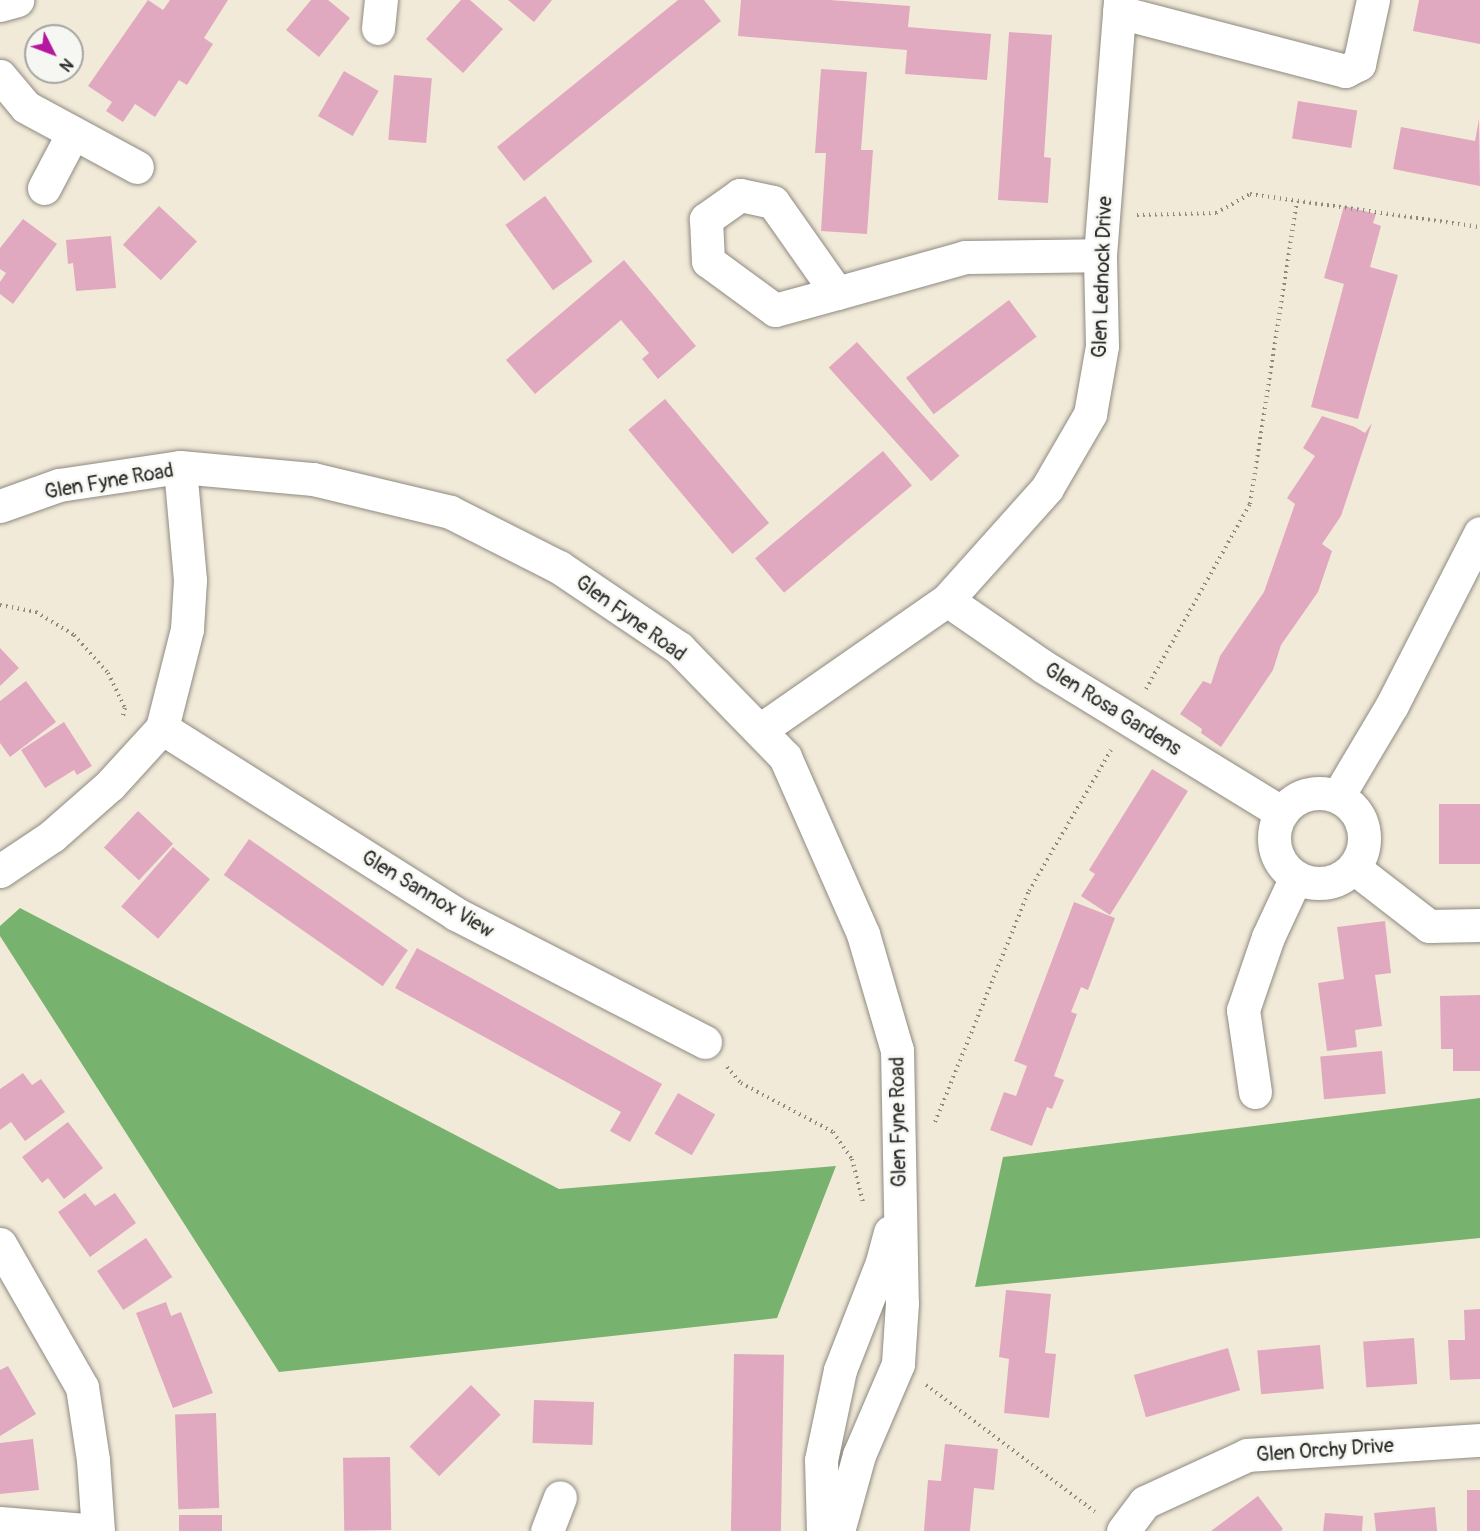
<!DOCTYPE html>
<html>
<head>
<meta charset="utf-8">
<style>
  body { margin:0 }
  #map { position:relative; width:1480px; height:1531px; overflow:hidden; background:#f2ead8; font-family:Pangolin,sans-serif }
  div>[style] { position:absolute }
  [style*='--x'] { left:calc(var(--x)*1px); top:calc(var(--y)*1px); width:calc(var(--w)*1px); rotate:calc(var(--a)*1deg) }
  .forest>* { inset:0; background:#78b26f }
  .building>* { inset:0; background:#e1a9bf; transform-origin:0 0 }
  .path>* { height:4px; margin-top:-2px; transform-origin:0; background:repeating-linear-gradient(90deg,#8e8a82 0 1.5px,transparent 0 6px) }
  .roads { filter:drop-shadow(0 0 2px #8e8a82) drop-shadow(0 0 2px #8e8a82) }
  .minor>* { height:33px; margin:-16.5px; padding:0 16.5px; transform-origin:16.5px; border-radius:16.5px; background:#fff }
  .minor>.ring { margin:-16.5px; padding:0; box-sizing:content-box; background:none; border:33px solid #fff; border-radius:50% }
  span { translate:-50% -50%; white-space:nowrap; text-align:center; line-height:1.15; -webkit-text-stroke:5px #f6f6f2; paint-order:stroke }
  .street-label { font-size:20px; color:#2b2b2b }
  .north { position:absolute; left:24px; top:24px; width:60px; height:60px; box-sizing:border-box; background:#f6f6f2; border:2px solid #a5a5a2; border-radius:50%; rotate:132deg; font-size:16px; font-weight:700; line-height:24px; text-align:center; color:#2b2b2b }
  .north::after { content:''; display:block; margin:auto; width:21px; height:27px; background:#b5179e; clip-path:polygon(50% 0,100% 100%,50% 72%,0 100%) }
</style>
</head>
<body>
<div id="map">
  <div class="forest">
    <div style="clip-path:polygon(20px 908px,559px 1189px,836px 1166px,777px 1318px,279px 1372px,0 936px,0 926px)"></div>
    <div style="clip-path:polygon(1480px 1098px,1480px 1238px,975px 1287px,1003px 1157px)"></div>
  </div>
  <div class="building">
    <div style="clip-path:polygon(148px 0,163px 10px,170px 0,228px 0,204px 38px,213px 44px,187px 85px,179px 80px,155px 117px,135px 104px,123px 122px,106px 111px,112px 102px,88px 86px)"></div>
    <div style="clip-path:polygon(311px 0,328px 0,350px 18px,319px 57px,286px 30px)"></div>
    <div style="clip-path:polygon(461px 0,470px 0,503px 29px,463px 73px,426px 39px)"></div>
    <div style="clip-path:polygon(508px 0,552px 0,534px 22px)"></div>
    <div style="clip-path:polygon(678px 0,704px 0,721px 21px,524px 181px,497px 147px)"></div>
    <div style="clip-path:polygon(741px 0,830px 0,910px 6px,908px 27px,991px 34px,987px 80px,905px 74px,907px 50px,738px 36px)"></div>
    <div style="clip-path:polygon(1419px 0,1480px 0,1480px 44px,1413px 31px)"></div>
    <div style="clip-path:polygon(1009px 32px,1052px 35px,1044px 157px,1051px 158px,1048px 203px,998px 200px)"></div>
    <div style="clip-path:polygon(821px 69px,867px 72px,861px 150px,873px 150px,867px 234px,821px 231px,826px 153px,815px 153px)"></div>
    <div style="left:344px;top:71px;width:40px;height:52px;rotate:30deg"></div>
    <div style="left:394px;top:75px;width:38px;height:65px;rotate:5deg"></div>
    <div style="left:1298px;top:101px;width:60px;height:38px;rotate:9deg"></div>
    <div style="clip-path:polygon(1479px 119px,1480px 186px,1393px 169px,1401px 127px,1475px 141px)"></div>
    <div style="left:545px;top:196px;width:81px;height:49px;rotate:54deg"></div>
    <div style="left:159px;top:206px;width:52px;height:53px;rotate:43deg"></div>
    <div style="clip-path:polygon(1344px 206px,1376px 214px,1373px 223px,1381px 226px,1370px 267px,1398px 275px,1358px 419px,1311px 407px,1344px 284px,1324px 278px)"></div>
    <div style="clip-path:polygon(23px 219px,57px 244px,13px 304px,0 294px,0 282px,6px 273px,0 269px,0 248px)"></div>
    <div style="clip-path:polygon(111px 236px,116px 288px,76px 291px,73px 263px,68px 264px,66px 240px)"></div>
    <div style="clip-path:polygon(624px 260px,696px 346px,658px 379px,642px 359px,649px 353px,621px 320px,535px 394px,506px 360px)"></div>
    <div style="left:1009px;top:300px;width:46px;height:129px;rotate:53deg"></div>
    <div style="left:857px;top:342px;width:153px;height:38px;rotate:48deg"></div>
    <div style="left:665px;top:399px;width:162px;height:48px;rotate:50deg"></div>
    <div style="clip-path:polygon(1322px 416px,1355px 427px,1365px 433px,1372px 423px,1341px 516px,1322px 544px,1332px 551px,1318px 592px,1281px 645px,1273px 670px,1221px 747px,1201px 733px,1202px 729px,1180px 714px,1203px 681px,1211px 684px,1220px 656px,1264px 592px,1295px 504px,1287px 498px,1315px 456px,1303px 448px)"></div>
    <div style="left:883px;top:451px;width:45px;height:167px;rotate:50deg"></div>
    <div style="clip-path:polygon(0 648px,19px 668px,0 686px)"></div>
    <div style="clip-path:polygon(26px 681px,56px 722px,10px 757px,0 743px,0 701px)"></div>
    <div style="clip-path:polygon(64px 722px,92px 766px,77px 775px,74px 770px,45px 788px,21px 750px)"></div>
    <div style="clip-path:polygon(1152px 769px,1188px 791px,1110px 915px,1081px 896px,1095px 874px,1089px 870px)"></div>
    <div style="left:1480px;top:804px;width:60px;height:41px;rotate:90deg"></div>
    <div style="left:138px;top:811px;width:48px;height:50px;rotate:43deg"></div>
    <div style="left:249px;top:839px;width:194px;height:44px;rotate:35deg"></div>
    <div style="left:173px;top:847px;width:49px;height:79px;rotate:41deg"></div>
    <div style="clip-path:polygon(1074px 902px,1115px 918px,1088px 990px,1081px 987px,1071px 1012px,1077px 1014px,1054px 1076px,1064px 1080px,1052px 1109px,1047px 1107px,1032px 1146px,990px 1130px,1004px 1092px,1016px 1096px,1027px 1066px,1014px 1061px)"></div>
    <div style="clip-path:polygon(1385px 921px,1391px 973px,1375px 975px,1382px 1026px,1355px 1030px,1357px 1047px,1327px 1051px,1318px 983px,1344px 979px,1337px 927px)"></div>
    <div style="clip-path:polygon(417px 948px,662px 1084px,630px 1142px,610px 1131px,621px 1112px,395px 988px)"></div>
    <div style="clip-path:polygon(1480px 995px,1480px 1071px,1453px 1071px,1453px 1049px,1441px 1049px,1440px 996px)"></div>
    <div style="left:1382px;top:1051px;width:43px;height:62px;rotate:85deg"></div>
    <div style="clip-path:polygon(23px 1073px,32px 1085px,41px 1079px,65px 1112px,25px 1141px,11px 1122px,0 1130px,0 1089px)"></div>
    <div style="left:678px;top:1093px;width:43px;height:47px;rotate:30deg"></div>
    <div style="clip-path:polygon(68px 1122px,103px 1168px,64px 1199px,48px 1178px,42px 1183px,22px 1157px)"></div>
    <div style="clip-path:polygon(85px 1193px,95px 1206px,115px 1193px,136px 1223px,90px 1257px,58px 1212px)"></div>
    <div style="left:146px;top:1238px;width:47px;height:59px;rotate:56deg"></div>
    <div style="clip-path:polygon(1006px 1290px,1051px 1294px,1045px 1353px,1056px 1354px,1049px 1418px,1004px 1413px,1009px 1359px,999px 1357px)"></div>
    <div style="clip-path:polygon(166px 1302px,171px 1316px,181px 1312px,213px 1393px,173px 1408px,136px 1313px)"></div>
    <div style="clip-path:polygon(1480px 1309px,1480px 1379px,1450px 1380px,1448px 1340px,1465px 1340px,1464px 1310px)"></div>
    <div style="left:1414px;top:1338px;width:46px;height:51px;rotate:86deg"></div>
    <div style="left:1320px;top:1345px;width:44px;height:63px;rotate:85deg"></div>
    <div style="left:1228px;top:1348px;width:44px;height:98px;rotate:74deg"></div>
    <div style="left:734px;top:1354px;width:50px;height:177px;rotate:1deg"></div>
    <div style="clip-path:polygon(8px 1366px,36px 1414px,0 1436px,0 1370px)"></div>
    <div style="left:471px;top:1385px;width:42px;height:87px;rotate:45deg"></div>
    <div style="left:534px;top:1400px;width:60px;height:43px;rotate:2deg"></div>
    <div style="left:216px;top:1413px;width:95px;height:41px;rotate:88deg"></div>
    <div style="clip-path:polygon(33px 1439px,39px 1490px,0 1494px,0 1443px)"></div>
    <div style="clip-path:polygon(945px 1444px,998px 1449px,994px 1490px,974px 1488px,970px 1531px,924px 1531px,928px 1480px,941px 1481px)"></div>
    <div style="left:390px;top:1457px;width:73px;height:47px;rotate:89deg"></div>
    <div style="left:1467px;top:1490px;width:13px;height:41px"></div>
    <div style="clip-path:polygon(1258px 1496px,1283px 1529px,1281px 1531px,1211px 1531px)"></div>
    <div style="clip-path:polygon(1435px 1507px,1437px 1531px,1376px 1531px,1374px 1513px)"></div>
    <div style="clip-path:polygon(1325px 1513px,1363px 1516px,1362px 1531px,1323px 1531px)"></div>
    <div style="left:179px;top:1515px;width:43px;height:16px"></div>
  </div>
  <div class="path">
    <div style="--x:1137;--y:215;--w:79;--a:-1.5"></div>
    <div style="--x:1216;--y:213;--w:39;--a:-29"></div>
    <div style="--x:1250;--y:194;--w:232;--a:8.2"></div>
    <div style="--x:0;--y:605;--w:37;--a:11"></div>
    <div style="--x:36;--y:612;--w:44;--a:31.2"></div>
    <div style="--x:74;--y:635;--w:51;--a:48.2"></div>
    <div style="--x:108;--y:673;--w:39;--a:64"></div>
    <div style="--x:125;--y:708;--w:8;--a:104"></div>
    <div style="--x:1146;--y:689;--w:212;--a:-60.7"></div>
    <div style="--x:1250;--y:504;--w:306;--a:-81.2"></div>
    <div style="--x:727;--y:1067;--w:21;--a:49"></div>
    <div style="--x:741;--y:1083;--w:104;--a:28"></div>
    <div style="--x:833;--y:1132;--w:33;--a:55"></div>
    <div style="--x:852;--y:1159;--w:44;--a:75.7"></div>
    <div style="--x:935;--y:1122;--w:249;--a:-67.9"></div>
    <div style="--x:1029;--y:891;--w:163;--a:-59.8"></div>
    <div style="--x:926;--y:1385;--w:211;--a:36.9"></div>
  </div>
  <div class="roads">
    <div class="minor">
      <div style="--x:0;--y:5;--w:18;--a:-16"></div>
      <div style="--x:1119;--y:12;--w:234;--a:14.6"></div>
      <div style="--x:1345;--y:71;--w:16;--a:-27"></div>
      <div style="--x:1359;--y:64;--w:66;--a:-77.7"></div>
      <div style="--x:378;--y:28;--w:28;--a:-84"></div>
      <div style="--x:0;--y:76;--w:40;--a:50"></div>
      <div style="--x:26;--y:107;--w:126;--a:28.4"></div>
      <div style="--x:44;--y:188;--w:62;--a:-62.2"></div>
      <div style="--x:837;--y:293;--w:111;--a:-125.1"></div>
      <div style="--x:773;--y:202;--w:34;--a:-168"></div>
      <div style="--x:740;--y:195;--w:42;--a:144.8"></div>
      <div style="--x:706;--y:219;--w:42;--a:87.3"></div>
      <div style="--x:708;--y:261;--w:83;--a:36.2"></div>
      <div style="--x:775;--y:310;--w:64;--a:-15.3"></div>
      <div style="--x:837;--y:293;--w:133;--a:-15.7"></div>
      <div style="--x:965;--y:257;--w:135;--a:-0.8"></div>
      <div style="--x:0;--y:506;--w:63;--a:-19.6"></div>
      <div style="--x:59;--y:485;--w:122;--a:-8.5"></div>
      <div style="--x:180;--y:467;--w:134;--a:5.2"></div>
      <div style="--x:313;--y:479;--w:141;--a:13.5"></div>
      <div style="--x:450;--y:512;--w:122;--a:26.8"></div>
      <div style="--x:559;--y:567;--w:145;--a:34"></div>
      <div style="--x:679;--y:648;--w:152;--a:45.8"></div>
      <div style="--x:785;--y:757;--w:193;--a:66.2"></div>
      <div style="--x:863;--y:934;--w:121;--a:73.7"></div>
      <div style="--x:897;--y:1050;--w:253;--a:88.9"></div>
      <div style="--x:902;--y:1303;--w:61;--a:93.8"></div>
      <div style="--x:898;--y:1364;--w:99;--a:113.2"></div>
      <div style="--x:859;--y:1455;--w:79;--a:105.4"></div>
      <div style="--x:947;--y:600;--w:118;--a:34.6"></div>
      <div style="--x:1044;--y:667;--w:279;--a:31.5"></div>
      <div style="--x:162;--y:728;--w:348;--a:32.3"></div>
      <div style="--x:456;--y:914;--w:280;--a:27.2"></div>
      <div style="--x:760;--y:730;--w:228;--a:-34.8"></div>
      <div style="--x:947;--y:600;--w:150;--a:-48.2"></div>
      <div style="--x:1047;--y:488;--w:86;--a:-59.8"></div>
      <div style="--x:1090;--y:414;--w:69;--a:-80"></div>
      <div style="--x:1102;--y:346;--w:91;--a:-91.3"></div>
      <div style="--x:1100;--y:255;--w:256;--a:-85.5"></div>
      <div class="ring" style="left:1274px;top:793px;width:57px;height:57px"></div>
      <div style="--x:1338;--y:796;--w:106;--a:-59.3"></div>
      <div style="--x:1392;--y:705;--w:193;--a:-62.9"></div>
      <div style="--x:1354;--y:868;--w:95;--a:37.7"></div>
      <div style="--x:1429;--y:926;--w:51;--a:-1.1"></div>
      <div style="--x:0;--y:871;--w:63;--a:-33.9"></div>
      <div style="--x:52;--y:836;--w:77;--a:-41.3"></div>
      <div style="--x:110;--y:785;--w:77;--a:-47.6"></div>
      <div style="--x:162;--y:728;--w:102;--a:-75.8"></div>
      <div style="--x:187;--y:629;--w:49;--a:-86.5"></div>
      <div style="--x:190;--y:580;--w:113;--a:-95.1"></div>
      <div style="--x:1255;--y:1092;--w:83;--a:-98.3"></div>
      <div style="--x:1243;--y:1010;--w:77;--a:-71.1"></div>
      <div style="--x:1268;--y:937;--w:66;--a:-65"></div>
      <div style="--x:0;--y:1244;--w:165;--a:60.2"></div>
      <div style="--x:82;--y:1387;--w:74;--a:81.4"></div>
      <div style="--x:93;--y:1460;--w:71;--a:86"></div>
      <div style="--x:0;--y:1523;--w:98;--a:4.7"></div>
      <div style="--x:547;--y:1531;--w:36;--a:-69"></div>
      <div style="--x:823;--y:1531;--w:71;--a:-91.6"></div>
      <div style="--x:821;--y:1460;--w:92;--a:-78.1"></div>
      <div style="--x:840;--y:1370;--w:116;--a:-68.7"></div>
      <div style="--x:882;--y:1262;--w:31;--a:-75"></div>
      <div style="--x:1123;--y:1531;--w:36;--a:-53"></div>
      <div style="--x:1145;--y:1502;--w:112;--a:-24.7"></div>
      <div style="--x:1247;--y:1455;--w:233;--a:-3.7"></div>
    </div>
  </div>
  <div class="street-label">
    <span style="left:1102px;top:277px;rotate:-88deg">Glen Lednock Drive</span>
    <span style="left:109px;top:481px;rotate:-10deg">Glen Fyne Road</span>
    <span style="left:631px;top:618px;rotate:36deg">Glen Fyne Road</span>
    <span style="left:1113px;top:709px;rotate:32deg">Glen Rosa Gardens</span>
    <span style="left:428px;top:894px;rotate:31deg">Glen Sannox View</span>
    <span style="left:898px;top:1122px;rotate:-91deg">Glen Fyne Road</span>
    <span style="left:1325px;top:1450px;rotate:-4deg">Glen Orchy Drive</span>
  </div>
  <div class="north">N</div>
</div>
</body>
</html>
